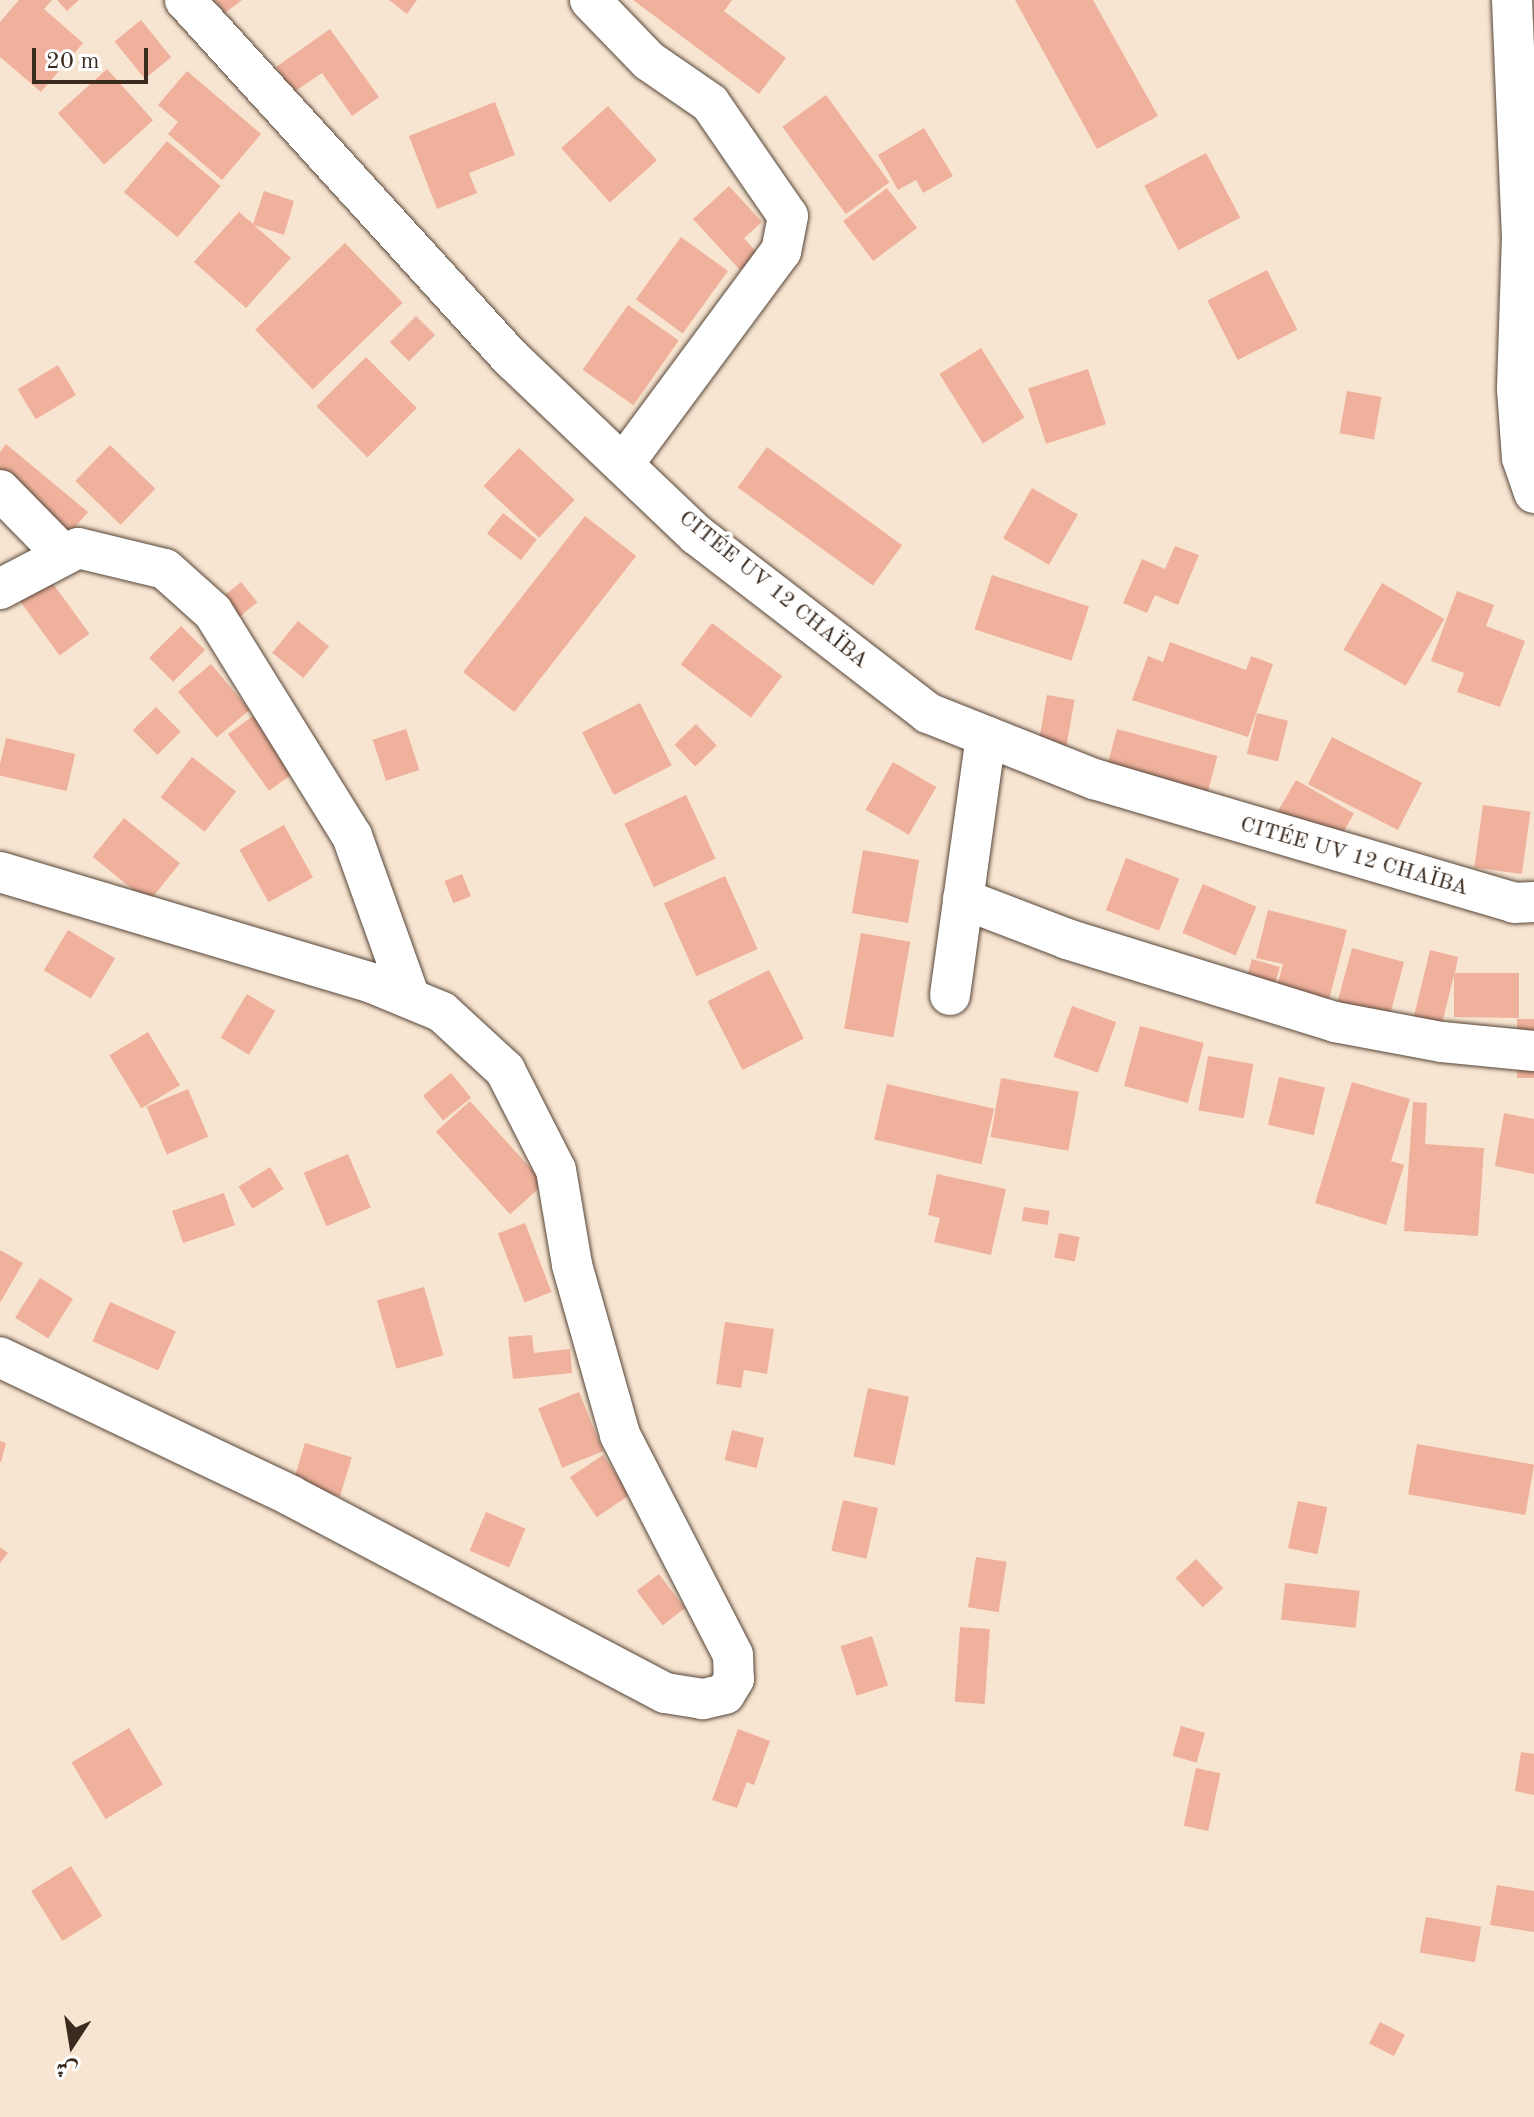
<!DOCTYPE html>
<html>
<head>
<meta charset="utf-8">
<style>
  body { margin:0 }
  #map { position:relative; width:1534px; height:2117px; overflow:hidden; background:#f8e5d1; font-family:"Old Standard TT",Amiri,serif }
  div>[style] { position:absolute }
  [style*='--x'] { left:calc(var(--x)*1px); top:calc(var(--y)*1px); width:calc(var(--w)*1px); rotate:calc(var(--a)*1deg) }
  .building>* { inset:0; background:#efb19c; transform-origin:0 0 }
  .roads { filter:drop-shadow(0 0 2px #574639) drop-shadow(0 0 2px #574639) }
  .minor>* { height:40px; margin:-20px; padding:0 20px; transform-origin:20px; border-radius:20px; background:#fff }
  span { translate:-50% -50%; white-space:nowrap; text-align:center; line-height:1.15; -webkit-text-stroke:8px #fff; paint-order:stroke }
  .street-label { font-size:22px; color:#3b2a1e }
  .north { position:absolute; left:32px; top:2005px; width:80px; height:80px; -webkit-text-stroke:6px #fff; paint-order:stroke; rotate:192deg; font-size:22px; font-weight:700; line-height:32px; text-align:center; color:#3b2a1e }
  .north::after { content:''; display:block; margin:auto; width:28px; height:36px; background:#3b2a1e; clip-path:polygon(50% 0,100% 100%,50% 72%,0 100%) }
  .scale { position:absolute; left:32px; top:48px; width:116px; height:36px; box-sizing:border-box; border:4px solid #3b2a1e; border-top:0; padding-left:10px; font-size:24px; line-height:28px; white-space:nowrap; color:#3b2a1e; -webkit-text-stroke:6px #fff; paint-order:stroke }
</style>
</head>
<body>
<div id="map">
  <div class="building">
    <div style="clip-path:polygon(19px 0,52px 0,44px 9px,83px 43px,41px 92px,0 57px,0 22px)"></div>
    <div style="clip-path:polygon(57px 0,79px 0,67px 11px)"></div>
    <div style="clip-path:polygon(214px 0,242px 0,225px 13px)"></div>
    <div style="clip-path:polygon(389px 0,417px 0,407px 14px)"></div>
    <div style="clip-path:polygon(633px 0,732px 0,724px 11px,786px 58px,759px 94px)"></div>
    <div style="clip-path:polygon(1015px 0,1093px 0,1158px 116px,1097px 149px)"></div>
    <div style="left:141px;top:20px;width:48px;height:34px;rotate:51deg"></div>
    <div style="clip-path:polygon(330px 29px,379px 97px,352px 116px,322px 73px,294px 92px,276px 67px)"></div>
    <div style="left:107px;top:69px;width:69px;height:66px;rotate:48deg"></div>
    <div style="clip-path:polygon(187px 71px,261px 134px,222px 180px,168px 134px,178px 122px,158px 105px)"></div>
    <div style="left:826px;top:95px;width:108px;height:54px;rotate:54deg"></div>
    <div style="clip-path:polygon(495px 102px,515px 155px,469px 173px,477px 193px,437px 209px,409px 136px)"></div>
    <div style="left:608px;top:106px;width:73px;height:63px;rotate:48deg"></div>
    <div style="clip-path:polygon(924px 128px,953px 176px,923px 193px,916px 180px,898px 190px,878px 155px)"></div>
    <div style="left:167px;top:141px;width:70px;height:67px;rotate:40deg"></div>
    <div style="left:1206px;top:153px;width:73px;height:70px;rotate:62deg"></div>
    <div style="clip-path:polygon(729px 186px,762px 222px,744px 238px,758px 254px,740px 270px,693px 219px)"></div>
    <div style="left:887px;top:188px;width:50px;height:55px;rotate:53deg"></div>
    <div style="clip-path:polygon(264px 191px,294px 201px,284px 235px,254px 225px,291px 258px,246px 308px,194px 262px,239px 212px,253px 224px)"></div>
    <div style="left:681px;top:237px;width:58px;height:77px;rotate:36deg"></div>
    <div style="left:345px;top:243px;width:83px;height:125px;rotate:46deg"></div>
    <div style="left:1267px;top:270px;width:67px;height:67px;rotate:63deg"></div>
    <div style="left:628px;top:305px;width:62px;height:79px;rotate:35deg"></div>
    <div style="left:416px;top:316px;width:27px;height:37px;rotate:45deg"></div>
    <div style="left:981px;top:348px;width:82px;height:49px;rotate:58deg"></div>
    <div style="left:366px;top:357px;width:72px;height:70px;rotate:45deg"></div>
    <div style="left:58px;top:365px;width:35px;height:47px;rotate:59deg"></div>
    <div style="left:1088px;top:369px;width:58px;height:63px;rotate:72deg"></div>
    <div style="left:1347px;top:391px;width:35px;height:43px;rotate:10deg"></div>
    <div style="clip-path:polygon(6px 444px,88px 512px,66px 538px,0 483px,0 452px)"></div>
    <div style="left:110px;top:445px;width:63px;height:50px;rotate:44deg"></div>
    <div style="left:767px;top:447px;width:167px;height:50px;rotate:36deg"></div>
    <div style="left:519px;top:448px;width:76px;height:52px;rotate:43deg"></div>
    <div style="left:1032px;top:488px;width:53px;height:58px;rotate:30deg"></div>
    <div style="left:503px;top:513px;width:43px;height:26px;rotate:38deg"></div>
    <div style="left:585px;top:516px;width:65px;height:198px;rotate:38deg"></div>
    <div style="clip-path:polygon(1175px 546px,1199px 555px,1178px 605px,1155px 595px,1147px 613px,1123px 603px,1142px 559px,1165px 569px)"></div>
    <div style="left:46px;top:574px;width:74px;height:37px;rotate:54deg"></div>
    <div style="left:992px;top:575px;width:102px;height:57px;rotate:18deg"></div>
    <div style="left:241px;top:582px;width:26px;height:31px;rotate:51deg"></div>
    <div style="left:1382px;top:583px;width:72px;height:77px;rotate:30deg"></div>
    <div style="clip-path:polygon(1457px 591px,1494px 605px,1486px 626px,1525px 641px,1500px 707px,1457px 692px,1464px 673px,1431px 661px)"></div>
    <div style="left:298px;top:621px;width:40px;height:41px;rotate:39deg"></div>
    <div style="left:712px;top:623px;width:88px;height:52px;rotate:37deg"></div>
    <div style="left:181px;top:626px;width:34px;height:45px;rotate:45deg"></div>
    <div style="clip-path:polygon(1170px 642px,1246px 670px,1251px 656px,1273px 664px,1248px 737px,1132px 700px,1148px 656px,1163px 662px)"></div>
    <div style="left:211px;top:664px;width:60px;height:43px;rotate:50deg"></div>
    <div style="left:1047px;top:695px;width:28px;height:81px;rotate:10deg"></div>
    <div style="left:640px;top:703px;width:70px;height:65px;rotate:63deg"></div>
    <div style="left:156px;top:707px;width:35px;height:33px;rotate:45deg"></div>
    <div style="left:257px;top:713px;width:70px;height:36px;rotate:54deg"></div>
    <div style="left:1257px;top:713px;width:32px;height:42px;rotate:14deg"></div>
    <div style="left:696px;top:724px;width:30px;height:30px;rotate:46deg"></div>
    <div style="left:406px;top:729px;width:43px;height:35px;rotate:72deg"></div>
    <div style="left:1117px;top:729px;width:104px;height:54px;rotate:15deg"></div>
    <div style="left:1332px;top:737px;width:101px;height:53px;rotate:27deg"></div>
    <div style="left:6px;top:738px;width:71px;height:38px;rotate:13deg"></div>
    <div style="left:192px;top:757px;width:56px;height:51px;rotate:38deg"></div>
    <div style="left:893px;top:762px;width:50px;height:55px;rotate:30deg"></div>
    <div style="left:1296px;top:780px;width:67px;height:56px;rotate:30deg"></div>
    <div style="left:686px;top:795px;width:70px;height:68px;rotate:65deg"></div>
    <div style="left:1483px;top:805px;width:48px;height:63px;rotate:8deg"></div>
    <div style="left:124px;top:818px;width:72px;height:50px;rotate:39deg"></div>
    <div style="left:284px;top:825px;width:60px;height:51px;rotate:61deg"></div>
    <div style="left:863px;top:850px;width:57px;height:64px;rotate:10deg"></div>
    <div style="left:1126px;top:858px;width:57px;height:56px;rotate:21deg"></div>
    <div style="left:462px;top:874px;width:24px;height:19px;rotate:68deg"></div>
    <div style="left:725px;top:876px;width:80px;height:67px;rotate:66deg"></div>
    <div style="left:1203px;top:884px;width:58px;height:53px;rotate:23deg"></div>
    <div style="clip-path:polygon(1268px 910px,1347px 930px,1323px 1023px,1271px 1009px,1283px 964px,1256px 958px)"></div>
    <div style="left:68px;top:930px;width:55px;height:47px;rotate:31deg"></div>
    <div style="left:861px;top:933px;width:50px;height:97px;rotate:10deg"></div>
    <div style="left:1352px;top:948px;width:54px;height:57px;rotate:15deg"></div>
    <div style="clip-path:polygon(1430px 950px,1458px 957px,1455px 973px,1519px 973px,1519px 1018px,1454px 1017px,1454px 975px,1436px 1048px,1408px 1041px)"></div>
    <div style="left:1252px;top:959px;width:29px;height:35px;rotate:16deg"></div>
    <div style="left:769px;top:970px;width:77px;height:69px;rotate:63deg"></div>
    <div style="left:247px;top:994px;width:33px;height:51px;rotate:31deg"></div>
    <div style="left:1072px;top:1006px;width:47px;height:54px;rotate:20deg"></div>
    <div style="left:1517px;top:1019px;width:17px;height:59px"></div>
    <div style="left:1140px;top:1026px;width:66px;height:62px;rotate:15deg"></div>
    <div style="left:148px;top:1032px;width:62px;height:45px;rotate:59deg"></div>
    <div style="left:1208px;top:1056px;width:46px;height:55px;rotate:10deg"></div>
    <div style="left:451px;top:1073px;width:32px;height:36px;rotate:51deg"></div>
    <div style="left:1279px;top:1077px;width:47px;height:49px;rotate:13deg"></div>
    <div style="left:1001px;top:1078px;width:79px;height:60px;rotate:10deg"></div>
    <div style="clip-path:polygon(1352px 1082px,1410px 1099px,1391px 1161px,1404px 1165px,1386px 1225px,1315px 1203px)"></div>
    <div style="left:887px;top:1084px;width:110px;height:57px;rotate:13deg"></div>
    <div style="left:188px;top:1089px;width:52px;height:45px;rotate:67deg"></div>
    <div style="left:470px;top:1101px;width:111px;height:46px;rotate:48deg"></div>
    <div style="clip-path:polygon(1413px 1102px,1427px 1103px,1425px 1144px,1484px 1148px,1478px 1236px,1404px 1231px)"></div>
    <div style="clip-path:polygon(1504px 1113px,1534px 1119px,1534px 1174px,1495px 1166px)"></div>
    <div style="left:348px;top:1154px;width:58px;height:48px;rotate:67deg"></div>
    <div style="left:270px;top:1167px;width:26px;height:37px;rotate:58deg"></div>
    <div style="clip-path:polygon(937px 1174px,1006px 1189px,991px 1255px,934px 1242px,940px 1218px,928px 1215px)"></div>
    <div style="left:224px;top:1193px;width:34px;height:55px;rotate:71deg"></div>
    <div style="left:1024px;top:1207px;width:26px;height:14px;rotate:9deg"></div>
    <div style="left:525px;top:1223px;width:74px;height:29px;rotate:69deg"></div>
    <div style="left:1059px;top:1233px;width:21px;height:25px;rotate:11deg"></div>
    <div style="clip-path:polygon(0 1250px,23px 1263px,0 1303px)"></div>
    <div style="left:40px;top:1278px;width:39px;height:47px;rotate:32deg"></div>
    <div style="left:424px;top:1287px;width:71px;height:49px;rotate:74deg"></div>
    <div style="left:110px;top:1302px;width:72px;height:43px;rotate:24deg"></div>
    <div style="clip-path:polygon(725px 1322px,774px 1329px,767px 1374px,744px 1370px,741px 1388px,716px 1384px)"></div>
    <div style="clip-path:polygon(532px 1335px,534px 1353px,570px 1349px,572px 1373px,513px 1379px,508px 1337px)"></div>
    <div style="left:868px;top:1388px;width:42px;height:70px;rotate:12deg"></div>
    <div style="left:579px;top:1392px;width:64px;height:44px;rotate:68deg"></div>
    <div style="left:732px;top:1430px;width:33px;height:31px;rotate:14deg"></div>
    <div style="clip-path:polygon(0 1441px,6px 1443px,1px 1462px,0 1462px)"></div>
    <div style="left:305px;top:1443px;width:49px;height:41px;rotate:17deg"></div>
    <div style="left:1417px;top:1444px;width:119px;height:51px;rotate:10deg"></div>
    <div style="left:603px;top:1455px;width:48px;height:40px;rotate:56deg"></div>
    <div style="left:843px;top:1500px;width:36px;height:52px;rotate:13deg"></div>
    <div style="left:1298px;top:1501px;width:30px;height:48px;rotate:12deg"></div>
    <div style="left:486px;top:1512px;width:43px;height:42px;rotate:23deg"></div>
    <div style="clip-path:polygon(0 1547px,8px 1553px,0 1563px)"></div>
    <div style="left:976px;top:1557px;width:31px;height:51px;rotate:9deg"></div>
    <div style="left:1196px;top:1559px;width:40px;height:28px;rotate:47deg"></div>
    <div style="left:659px;top:1574px;width:43px;height:28px;rotate:53deg"></div>
    <div style="left:1285px;top:1583px;width:75px;height:37px;rotate:6deg"></div>
    <div style="left:960px;top:1627px;width:30px;height:75px;rotate:4deg"></div>
    <div style="left:872px;top:1636px;width:52px;height:33px;rotate:72deg"></div>
    <div style="left:1181px;top:1726px;width:25px;height:31px;rotate:16deg"></div>
    <div style="left:129px;top:1728px;width:66px;height:67px;rotate:59deg"></div>
    <div style="clip-path:polygon(738px 1729px,770px 1741px,754px 1785px,747px 1782px,737px 1808px,712px 1800px)"></div>
    <div style="clip-path:polygon(1521px 1752px,1534px 1754px,1534px 1795px,1515px 1791px)"></div>
    <div style="left:1196px;top:1768px;width:25px;height:59px;rotate:12deg"></div>
    <div style="left:71px;top:1866px;width:59px;height:47px;rotate:58deg"></div>
    <div style="clip-path:polygon(1497px 1885px,1534px 1891px,1534px 1932px,1490px 1925px)"></div>
    <div style="left:1426px;top:1917px;width:56px;height:36px;rotate:10deg"></div>
    <div style="left:1380px;top:2022px;width:28px;height:24px;rotate:27deg"></div>
  </div>
  <div class="roads">
    <div class="minor">
      <div style="--x:185;--y:0;--w:486;--a:47.7"></div>
      <div style="--x:512;--y:359;--w:255;--a:43.6"></div>
      <div style="--x:697;--y:535;--w:292;--a:37.6"></div>
      <div style="--x:928;--y:713;--w:179;--a:21.7"></div>
      <div style="--x:1094;--y:779;--w:438;--a:16.4"></div>
      <div style="--x:1514;--y:903;--w:20;--a:-3"></div>
      <div style="--x:590;--y:0;--w:85;--a:46"></div>
      <div style="--x:649;--y:61;--w:74;--a:34.5"></div>
      <div style="--x:710;--y:103;--w:137;--a:55.4"></div>
      <div style="--x:788;--y:216;--w:36;--a:101"></div>
      <div style="--x:781;--y:251;--w:264;--a:126.5"></div>
      <div style="--x:1512;--y:0;--w:236;--a:87.6"></div>
      <div style="--x:1522;--y:236;--w:153;--a:91.9"></div>
      <div style="--x:1517;--y:389;--w:69;--a:85.9"></div>
      <div style="--x:1522;--y:458;--w:37;--a:71"></div>
      <div style="--x:0;--y:490;--w:90;--a:45.5"></div>
      <div style="--x:0;--y:589;--w:88;--a:-27.7"></div>
      <div style="--x:78;--y:548;--w:89;--a:13.6"></div>
      <div style="--x:165;--y:569;--w:64;--a:41.9"></div>
      <div style="--x:213;--y:612;--w:264;--a:58.2"></div>
      <div style="--x:352;--y:836;--w:172;--a:70.3"></div>
      <div style="--x:0;--y:872;--w:388;--a:16.6"></div>
      <div style="--x:372;--y:983;--w:76;--a:22.5"></div>
      <div style="--x:442;--y:1012;--w:86;--a:42.6"></div>
      <div style="--x:505;--y:1070;--w:112;--a:63"></div>
      <div style="--x:556;--y:1170;--w:96;--a:80.4"></div>
      <div style="--x:572;--y:1265;--w:177;--a:74.2"></div>
      <div style="--x:620;--y:1435;--w:247;--a:62.8"></div>
      <div style="--x:733;--y:1655;--w:24;--a:88"></div>
      <div style="--x:734;--y:1679;--w:17;--a:121"></div>
      <div style="--x:725;--y:1694;--w:23;--a:167"></div>
      <div style="--x:703;--y:1699;--w:38;--a:-171"></div>
      <div style="--x:665;--y:1693;--w:424;--a:-152.2"></div>
      <div style="--x:290;--y:1495;--w:321;--a:-154.6"></div>
      <div style="--x:963;--y:899;--w:111;--a:21"></div>
      <div style="--x:1067;--y:939;--w:281;--a:17.2"></div>
      <div style="--x:1335;--y:1022;--w:109;--a:10.6"></div>
      <div style="--x:1442;--y:1042;--w:92;--a:5.6"></div>
      <div style="--x:950;--y:995;--w:261;--a:-82.1"></div>
    </div>
  </div>
  <div class="street-label">
    <span style="left:773px;top:590px;rotate:39deg">CITÉE UV 12 CHAÏBA</span>
    <span style="left:1354px;top:857px;rotate:16deg">CITÉE UV 12 CHAÏBA</span>
  </div>
  <div class="north">ش</div>
  <div class="scale">20 m</div>
</div>
</body>
</html>
